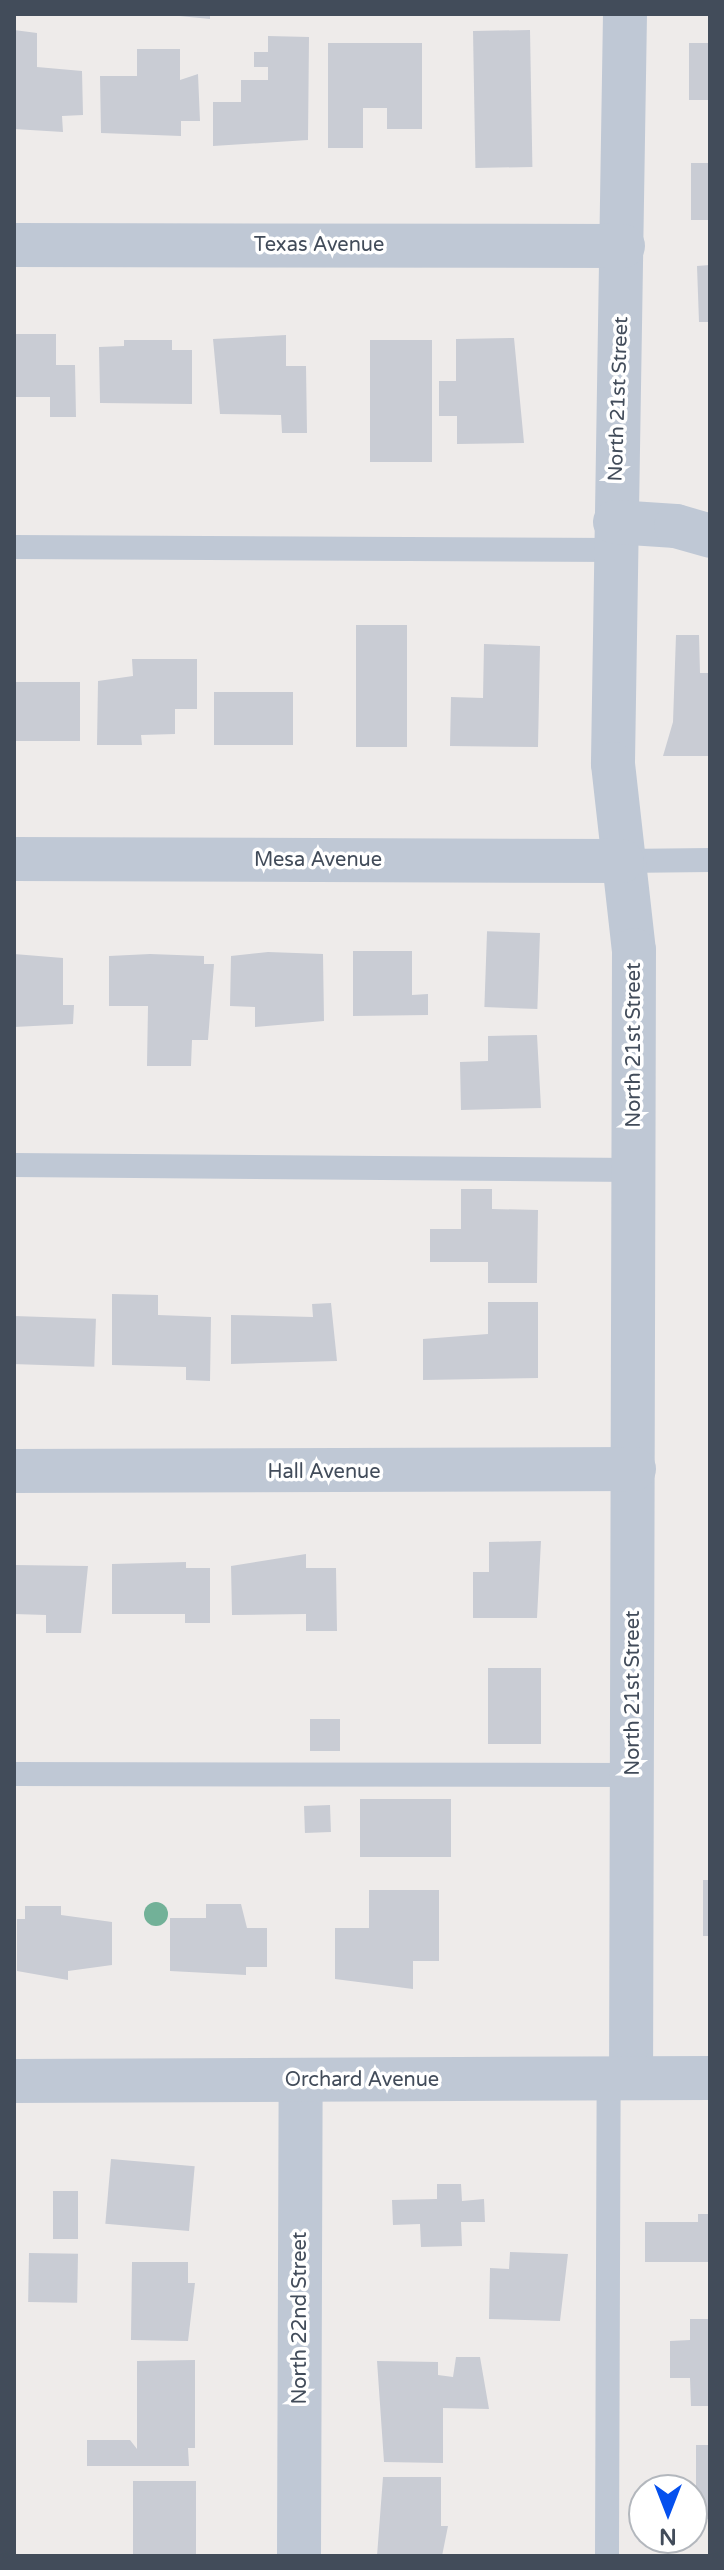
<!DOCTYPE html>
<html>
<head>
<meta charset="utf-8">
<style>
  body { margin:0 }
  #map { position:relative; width:724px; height:2570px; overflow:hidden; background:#eeebea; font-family:"Varela Round",sans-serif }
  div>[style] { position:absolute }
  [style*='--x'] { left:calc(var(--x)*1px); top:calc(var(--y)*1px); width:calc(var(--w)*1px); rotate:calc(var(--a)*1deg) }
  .building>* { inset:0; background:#c9ccd4; transform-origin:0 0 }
  .service>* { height:24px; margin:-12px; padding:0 12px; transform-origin:12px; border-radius:12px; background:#bfc8d5 }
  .minor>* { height:44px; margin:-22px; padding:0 22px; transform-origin:22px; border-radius:22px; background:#bfc8d5 }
  .tertiary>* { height:44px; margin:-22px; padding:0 22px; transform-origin:22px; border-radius:22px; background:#bfc8d5 }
  .trees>* { width:24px; height:24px; margin:-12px; border-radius:50%; background:#72b198 }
  span { translate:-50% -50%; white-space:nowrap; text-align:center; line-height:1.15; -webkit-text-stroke:7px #fff; paint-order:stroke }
  .street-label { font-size:20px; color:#424c5a }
  .frame { position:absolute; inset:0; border:16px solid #424c5a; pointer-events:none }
  .north { position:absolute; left:628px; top:2474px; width:80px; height:80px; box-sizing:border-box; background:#fff; border:2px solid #b3b7bd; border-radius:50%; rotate:180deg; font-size:22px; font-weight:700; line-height:32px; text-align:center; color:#424c5a }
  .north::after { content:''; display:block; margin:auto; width:28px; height:36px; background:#0550ee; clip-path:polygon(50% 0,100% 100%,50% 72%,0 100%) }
</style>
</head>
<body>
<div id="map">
  <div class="building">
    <div style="clip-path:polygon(159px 14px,210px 14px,210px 19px)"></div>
    <div style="clip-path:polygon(14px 30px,37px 33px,37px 67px,82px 71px,83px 115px,62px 116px,63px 132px,14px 129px)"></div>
    <div style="left:530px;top:30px;width:137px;height:57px;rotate:89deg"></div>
    <div style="clip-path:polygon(268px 36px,309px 37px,308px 140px,213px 146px,213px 102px,241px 102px,241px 80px,268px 80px,268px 67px,254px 67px,254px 52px,268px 52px)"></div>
    <div style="clip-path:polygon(328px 43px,422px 43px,422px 129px,387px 129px,387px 108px,363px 108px,363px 148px,328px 148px)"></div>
    <div style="left:689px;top:43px;width:21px;height:57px"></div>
    <div style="clip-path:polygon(137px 49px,180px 49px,180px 80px,198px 74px,200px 121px,181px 121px,181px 136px,101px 133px,100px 76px,137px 76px)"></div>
    <div style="left:691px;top:163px;width:19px;height:57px"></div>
    <div style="clip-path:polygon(710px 265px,710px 322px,699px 322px,697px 266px)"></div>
    <div style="clip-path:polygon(14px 334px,56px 334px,56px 365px,75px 365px,76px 417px,50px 417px,50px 397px,14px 397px)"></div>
    <div style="clip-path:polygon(286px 335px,286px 366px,306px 366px,307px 433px,282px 433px,281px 415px,220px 414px,213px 339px)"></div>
    <div style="clip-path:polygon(514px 338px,524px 443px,457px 444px,457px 416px,439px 416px,439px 381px,456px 381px,456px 339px)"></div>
    <div style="clip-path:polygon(124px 340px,172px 340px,172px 350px,192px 350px,192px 404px,100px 403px,99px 347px,124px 346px)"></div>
    <div style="left:370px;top:340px;width:62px;height:122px"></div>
    <div style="left:356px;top:625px;width:51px;height:122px"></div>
    <div style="clip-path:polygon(676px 635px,699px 635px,700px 673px,710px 673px,710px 756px,663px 756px,673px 722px)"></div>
    <div style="clip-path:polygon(484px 644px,540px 646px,538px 747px,450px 746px,451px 697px,483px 698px)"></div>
    <div style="clip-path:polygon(132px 659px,197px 659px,197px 709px,175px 709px,175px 734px,141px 735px,142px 745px,97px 745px,98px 681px,133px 676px)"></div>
    <div style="left:80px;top:682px;width:59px;height:66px;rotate:90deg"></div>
    <div style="left:214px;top:692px;width:79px;height:53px"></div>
    <div style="left:540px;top:933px;width:76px;height:53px;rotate:92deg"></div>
    <div style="clip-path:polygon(353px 951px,412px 951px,412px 995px,428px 994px,428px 1015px,353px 1016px)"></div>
    <div style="clip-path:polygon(268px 952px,323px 954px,324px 1021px,255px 1027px,255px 1007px,230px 1006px,231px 956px)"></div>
    <div style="clip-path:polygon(14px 954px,63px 958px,63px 1005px,74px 1005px,73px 1024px,14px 1027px)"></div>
    <div style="clip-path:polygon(150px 954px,204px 956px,204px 964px,214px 964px,208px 1040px,192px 1040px,191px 1066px,147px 1066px,148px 1006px,109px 1006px,109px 956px)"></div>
    <div style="clip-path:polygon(537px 1035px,541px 1108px,461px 1110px,460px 1062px,488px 1061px,488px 1036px)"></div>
    <div style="clip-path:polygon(461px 1189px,492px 1189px,492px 1209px,538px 1210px,537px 1283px,488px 1283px,488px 1262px,430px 1262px,430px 1229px,461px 1229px)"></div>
    <div style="clip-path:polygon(112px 1294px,158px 1295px,158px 1315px,211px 1317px,210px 1381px,186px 1380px,186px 1367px,112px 1365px)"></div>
    <div style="clip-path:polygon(488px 1302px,538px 1302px,538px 1378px,423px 1380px,423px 1339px,488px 1334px)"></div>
    <div style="clip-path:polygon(331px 1303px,337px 1361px,231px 1364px,231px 1315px,313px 1317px,312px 1304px)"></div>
    <div style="left:14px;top:1316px;width:82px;height:48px;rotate:2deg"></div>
    <div style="clip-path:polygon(541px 1541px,537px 1618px,473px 1618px,473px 1572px,489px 1572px,489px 1542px)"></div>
    <div style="clip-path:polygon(306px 1554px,306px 1568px,336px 1568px,337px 1631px,306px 1631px,306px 1614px,232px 1615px,231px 1566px)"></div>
    <div style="clip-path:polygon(186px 1562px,186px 1568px,210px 1568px,210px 1623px,185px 1623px,185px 1614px,112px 1614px,112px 1564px)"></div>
    <div style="clip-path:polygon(14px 1565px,88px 1566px,81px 1633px,46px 1633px,46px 1615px,14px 1614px)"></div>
    <div style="left:488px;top:1668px;width:53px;height:76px"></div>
    <div style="left:310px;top:1719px;width:30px;height:32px"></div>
    <div style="left:360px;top:1799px;width:91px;height:58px"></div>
    <div style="left:330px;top:1805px;width:27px;height:26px;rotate:88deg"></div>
    <div style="left:703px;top:1880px;width:7px;height:56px"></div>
    <div style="clip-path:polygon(369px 1890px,439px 1890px,439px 1961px,413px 1961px,413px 1989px,335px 1979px,335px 1928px,369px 1928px)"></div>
    <div style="clip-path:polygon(206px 1904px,241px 1904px,247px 1928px,267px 1928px,267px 1967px,246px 1967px,246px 1975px,170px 1971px,170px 1918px,206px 1918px)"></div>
    <div style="clip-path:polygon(25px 1906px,61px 1906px,61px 1915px,112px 1922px,112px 1965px,68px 1971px,68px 1980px,17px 1971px,17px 1919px,25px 1919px)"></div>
    <div style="left:111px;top:2159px;width:84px;height:65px;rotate:5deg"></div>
    <div style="clip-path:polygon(437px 2184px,461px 2184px,462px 2201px,484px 2199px,485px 2222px,461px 2222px,462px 2246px,421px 2247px,420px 2224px,393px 2225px,392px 2200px,437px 2199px)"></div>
    <div style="left:53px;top:2191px;width:25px;height:48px"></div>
    <div style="clip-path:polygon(698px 2214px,710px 2214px,710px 2262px,645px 2262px,645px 2222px,698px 2222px)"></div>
    <div style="clip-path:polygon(510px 2252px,568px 2254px,560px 2321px,489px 2319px,490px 2268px,509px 2269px)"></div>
    <div style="left:29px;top:2253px;width:49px;height:49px;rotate:1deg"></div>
    <div style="clip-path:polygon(132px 2262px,188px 2262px,188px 2283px,195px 2283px,188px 2341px,131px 2340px)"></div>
    <div style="clip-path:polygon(690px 2319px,710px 2319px,710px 2406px,691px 2406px,690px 2378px,670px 2378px,670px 2341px,690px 2340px)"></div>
    <div style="clip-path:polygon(456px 2357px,480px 2357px,489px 2409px,443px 2408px,443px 2463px,384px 2462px,377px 2361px,438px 2362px,438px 2375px,453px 2377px)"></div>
    <div style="clip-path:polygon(195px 2360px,195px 2448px,188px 2448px,189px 2466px,87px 2466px,87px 2440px,130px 2440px,137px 2449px,137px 2361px)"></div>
    <div style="left:696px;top:2445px;width:14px;height:74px"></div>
    <div style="clip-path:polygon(383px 2477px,441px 2477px,441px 2526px,448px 2526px,442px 2556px,377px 2556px)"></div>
    <div style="left:133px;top:2481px;width:63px;height:74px"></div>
  </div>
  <div class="service">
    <div style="--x:14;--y:547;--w:601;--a:0.29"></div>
    <div style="--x:622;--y:861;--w:88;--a:-0.7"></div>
    <div style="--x:14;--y:1165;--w:620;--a:0.46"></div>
    <div style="--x:14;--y:1774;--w:619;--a:0.09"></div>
    <div style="--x:607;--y:2556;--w:478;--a:-89.8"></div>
  </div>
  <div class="minor">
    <div style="--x:625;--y:14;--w:750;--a:90.92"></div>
    <div style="--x:613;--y:764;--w:187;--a:83.6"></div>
    <div style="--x:634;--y:950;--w:1128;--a:90.15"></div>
    <div style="--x:14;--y:245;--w:609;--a:0.09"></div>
    <div style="--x:615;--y:522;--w:61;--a:3.8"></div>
    <div style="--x:676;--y:526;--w:35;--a:16"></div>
    <div style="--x:14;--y:859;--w:608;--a:0.19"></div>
    <div style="--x:14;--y:1471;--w:620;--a:-0.18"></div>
    <div style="--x:299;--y:2556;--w:475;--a:-89.8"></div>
  </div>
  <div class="tertiary">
    <div style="--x:14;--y:2081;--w:696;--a:-0.25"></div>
  </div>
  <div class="trees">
    <div style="left:156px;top:1914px"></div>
  </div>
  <div class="street-label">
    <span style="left:319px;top:245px">Texas Avenue</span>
    <span style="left:619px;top:399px;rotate:-88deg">North 21st Street</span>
    <span style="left:318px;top:860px">Mesa Avenue</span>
    <span style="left:634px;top:1045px;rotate:-90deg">North 21st Street</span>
    <span style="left:324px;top:1472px">Hall Avenue</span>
    <span style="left:633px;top:1693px;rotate:-90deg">North 21st Street</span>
    <span style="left:362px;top:2080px">Orchard Avenue</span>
    <span style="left:300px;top:2318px;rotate:-90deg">North 22nd Street</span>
  </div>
  <div class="frame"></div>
  <div class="north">N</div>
</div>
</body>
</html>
